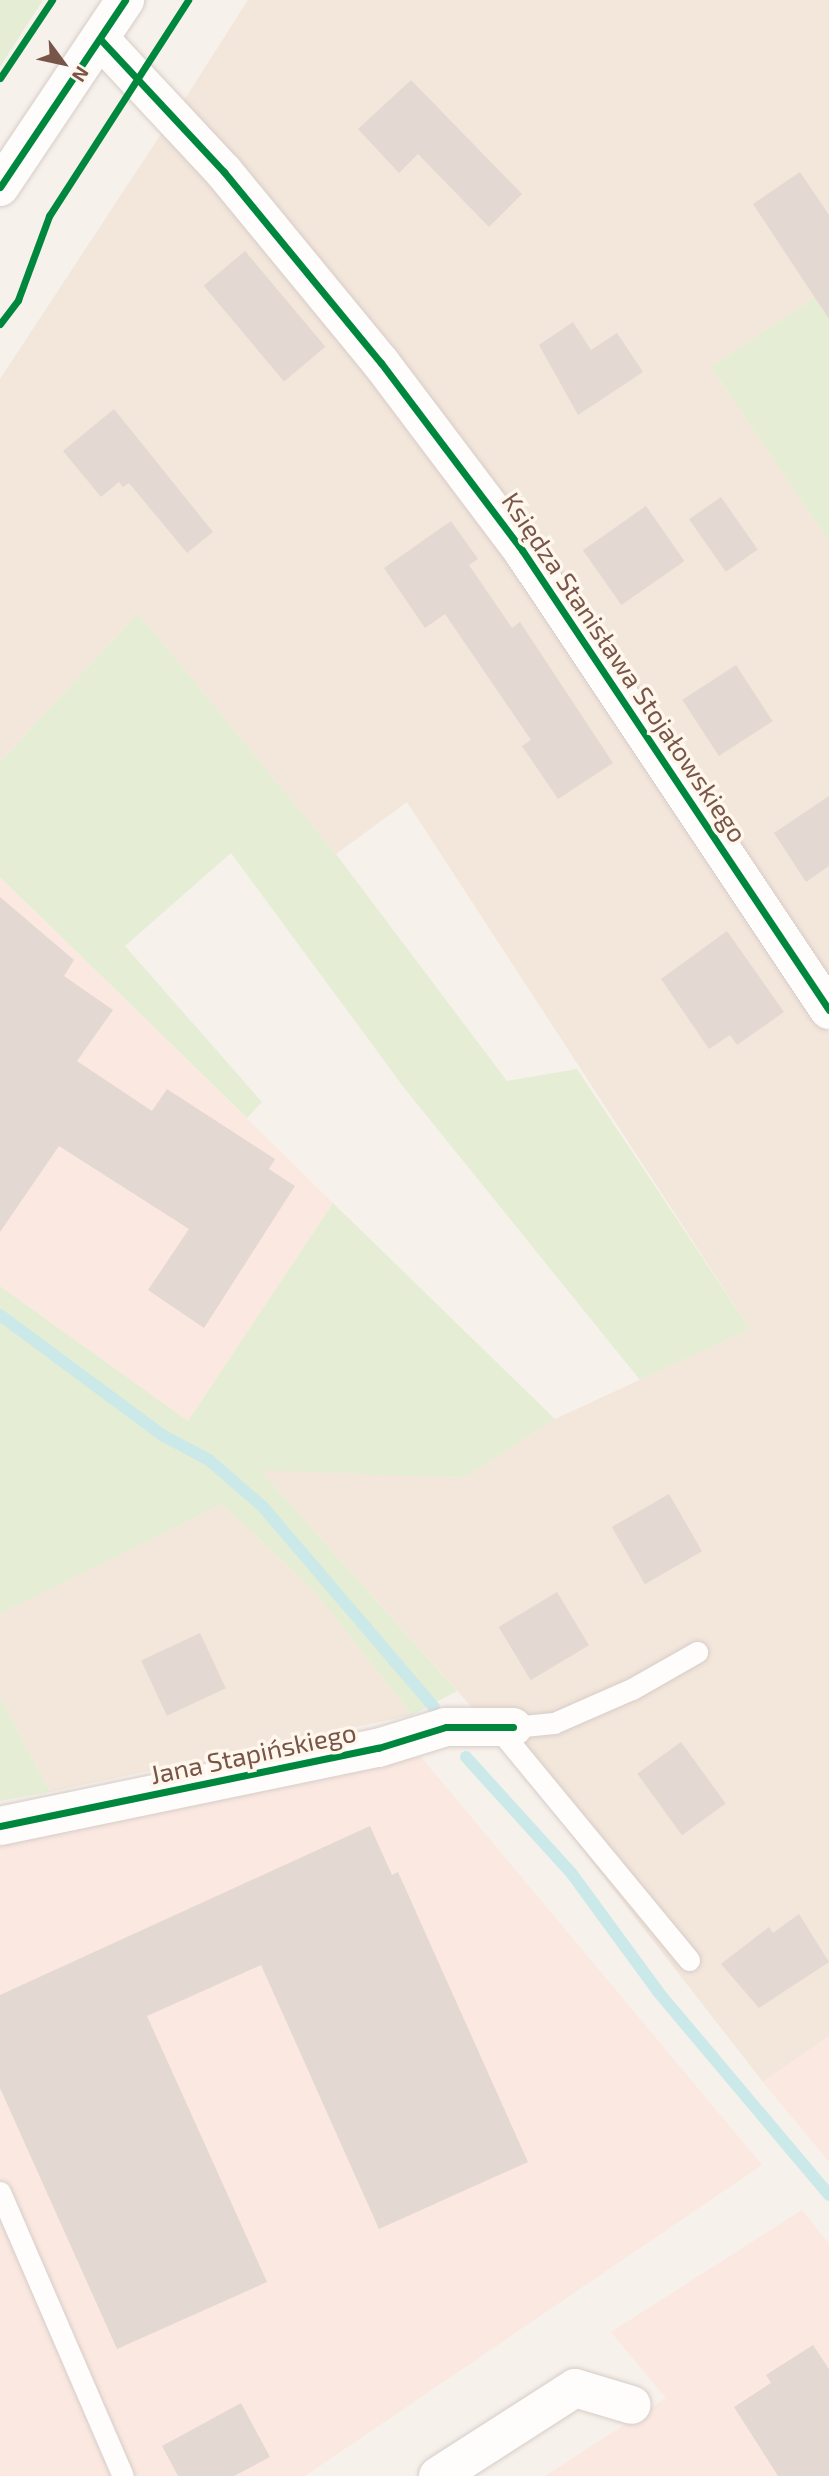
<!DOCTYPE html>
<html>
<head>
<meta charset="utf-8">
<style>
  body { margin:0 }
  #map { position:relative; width:829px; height:2476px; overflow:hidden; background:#f7f1eb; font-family:"Exo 2",sans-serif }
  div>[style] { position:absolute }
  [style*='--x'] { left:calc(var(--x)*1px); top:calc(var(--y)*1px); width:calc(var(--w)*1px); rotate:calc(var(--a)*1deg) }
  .residential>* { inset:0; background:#f3e6db }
  .commercial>* { inset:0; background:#fbe8e1 }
  .green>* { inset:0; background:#e5eed5 }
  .stream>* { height:12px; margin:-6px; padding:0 6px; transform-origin:6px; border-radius:6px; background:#cbe9e9 }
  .building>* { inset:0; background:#e4d8d2; transform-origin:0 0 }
  .roads { filter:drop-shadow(0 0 2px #d6cdc8) drop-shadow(0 0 2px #d6cdc8) }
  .service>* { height:21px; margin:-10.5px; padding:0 10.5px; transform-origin:10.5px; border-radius:10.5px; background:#fefdfc }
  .minor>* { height:38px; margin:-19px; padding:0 19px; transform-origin:19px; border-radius:19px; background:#fefdfc }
  .secondary>* { height:38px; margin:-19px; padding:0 19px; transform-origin:19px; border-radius:19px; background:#fefdfc }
  .cycleway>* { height:7px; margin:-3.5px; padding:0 3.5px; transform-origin:3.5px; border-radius:3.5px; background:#00873e }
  span { translate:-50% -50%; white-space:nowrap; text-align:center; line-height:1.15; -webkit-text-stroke:7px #fff6ec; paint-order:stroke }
  .street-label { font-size:26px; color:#785549 }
  .north { position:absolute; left:28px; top:28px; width:70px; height:70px; -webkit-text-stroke:5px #fff6ec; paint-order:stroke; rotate:123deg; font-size:19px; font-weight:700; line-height:28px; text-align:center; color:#785549 }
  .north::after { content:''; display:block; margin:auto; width:24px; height:32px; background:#785549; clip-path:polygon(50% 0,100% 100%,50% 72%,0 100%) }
</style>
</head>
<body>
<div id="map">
  <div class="residential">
    <div style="clip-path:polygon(248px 0,829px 0,829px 288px,711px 367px,829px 541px,829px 982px,183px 102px)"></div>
    <div style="clip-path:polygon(167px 125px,362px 353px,580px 653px,829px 1034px,829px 2036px,763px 2082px,469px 1704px,259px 1469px,464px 1478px,555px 1419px,750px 1329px,407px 802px,336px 854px,138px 613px,0 762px,0 379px)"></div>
    <div style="clip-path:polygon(222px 1504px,315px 1592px,412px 1715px,50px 1792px,0 1697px,0 1614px)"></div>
  </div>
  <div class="commercial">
    <div style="clip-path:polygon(0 877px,333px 1203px,188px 1421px,0 1286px)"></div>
    <div style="clip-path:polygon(421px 1757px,762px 2165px,305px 2476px,0 2476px,0 1841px,345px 1767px)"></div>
    <div style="clip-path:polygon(829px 2036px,829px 2162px,763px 2082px)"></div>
    <div style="clip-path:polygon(802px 2210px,829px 2244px,829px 2476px,545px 2476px,666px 2398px,611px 2332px)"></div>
  </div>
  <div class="green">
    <div style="clip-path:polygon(0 0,43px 0,0 67px)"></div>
    <div style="clip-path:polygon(829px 288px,829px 541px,711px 367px)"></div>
    <div style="clip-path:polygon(138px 613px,336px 854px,507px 1081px,577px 1069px,750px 1329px,640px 1380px,405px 1089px,231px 853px,125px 946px,262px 1102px,247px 1118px,0 877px,0 762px)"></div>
    <div style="clip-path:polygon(333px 1203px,555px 1419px,464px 1478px,260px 1470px,457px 1691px,412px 1715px,315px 1592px,222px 1504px,0 1614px,0 1286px,188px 1421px)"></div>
    <div style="clip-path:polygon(0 1697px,50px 1792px,0 1801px)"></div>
  </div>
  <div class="stream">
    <div style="--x:0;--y:1315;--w:202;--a:36.5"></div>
    <div style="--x:162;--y:1435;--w:53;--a:28"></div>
    <div style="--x:209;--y:1460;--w:72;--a:41"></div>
    <div style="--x:263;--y:1507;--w:263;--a:49.5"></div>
    <div style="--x:466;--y:1757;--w:158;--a:47.8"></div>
    <div style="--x:572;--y:1874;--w:147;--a:53.8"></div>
    <div style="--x:659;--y:1993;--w:264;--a:49.9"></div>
  </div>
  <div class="building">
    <div style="clip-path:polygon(411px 80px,522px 194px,489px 227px,418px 154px,399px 173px,358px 129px)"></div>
    <div style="clip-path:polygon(800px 172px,829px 215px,829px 319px,753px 204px)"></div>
    <div style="left:245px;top:251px;width:125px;height:54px;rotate:50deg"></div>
    <div style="clip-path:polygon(573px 322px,591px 350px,617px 333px,643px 372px,578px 415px,539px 345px)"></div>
    <div style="clip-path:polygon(114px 409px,213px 532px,187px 553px,129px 483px,123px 487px,119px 482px,101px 497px,63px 451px)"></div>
    <div style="left:721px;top:497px;width:64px;height:39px;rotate:55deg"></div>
    <div style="left:646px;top:506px;width:67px;height:77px;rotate:55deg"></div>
    <div style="clip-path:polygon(451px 521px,478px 559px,469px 565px,512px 628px,520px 622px,613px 763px,558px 799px,522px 746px,531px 740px,445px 614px,425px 628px,384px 568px)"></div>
    <div style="left:736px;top:665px;width:67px;height:64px;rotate:57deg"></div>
    <div style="clip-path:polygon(829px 796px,829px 866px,806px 882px,774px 833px)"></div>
    <div style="clip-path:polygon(0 897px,74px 960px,64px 976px,113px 1010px,77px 1061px,152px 1111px,167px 1089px,275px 1159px,269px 1169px,295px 1186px,204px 1328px,148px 1290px,189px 1229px,59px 1146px,0 1232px)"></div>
    <div style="clip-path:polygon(727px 931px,784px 1012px,737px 1045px,730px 1035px,709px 1049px,661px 979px)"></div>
    <div style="left:669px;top:1494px;width:66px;height:66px;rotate:60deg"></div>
    <div style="left:557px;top:1592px;width:62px;height:68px;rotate:59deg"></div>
    <div style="left:200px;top:1633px;width:61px;height:65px;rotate:65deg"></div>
    <div style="left:681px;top:1742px;width:76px;height:54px;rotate:54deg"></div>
    <div style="clip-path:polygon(370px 1826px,392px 1875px,398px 1872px,528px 2162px,379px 2229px,261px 1965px,147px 2016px,267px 2282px,117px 2349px,0 2088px,0 1995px)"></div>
    <div style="clip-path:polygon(799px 1914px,829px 1962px,759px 2008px,721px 1964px,769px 1927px,773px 1933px)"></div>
    <div style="clip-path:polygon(813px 2345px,829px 2369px,829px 2476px,778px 2476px,734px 2407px,771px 2383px,766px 2375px)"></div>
    <div style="clip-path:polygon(241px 2403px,270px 2457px,234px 2476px,178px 2476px,162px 2446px)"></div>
  </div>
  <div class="roads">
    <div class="service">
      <div style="--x:497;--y:1727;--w:302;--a:50.5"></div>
      <div style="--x:513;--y:1727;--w:41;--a:-5.6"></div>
      <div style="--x:554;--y:1723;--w:85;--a:-23.6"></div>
      <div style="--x:632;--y:1689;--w:75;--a:-29.6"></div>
      <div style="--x:0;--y:2192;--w:309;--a:66.6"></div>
    </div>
    <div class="minor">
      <div style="--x:100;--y:39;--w:182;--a:47"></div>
      <div style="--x:224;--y:172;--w:247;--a:50.6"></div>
      <div style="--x:381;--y:363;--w:234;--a:53"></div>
      <div style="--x:522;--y:550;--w:553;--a:56.28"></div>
      <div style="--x:0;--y:1826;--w:386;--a:-11.7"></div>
      <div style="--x:378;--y:1748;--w:71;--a:-17.2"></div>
      <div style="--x:446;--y:1727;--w:67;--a:0"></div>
      <div style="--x:438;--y:2476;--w:163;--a:-32.7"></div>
      <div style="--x:575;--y:2388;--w:59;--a:16.6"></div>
    </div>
    <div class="secondary">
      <div style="--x:0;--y:187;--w:225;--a:-56.2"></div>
    </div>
  </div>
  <div class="cycleway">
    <div style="--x:100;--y:39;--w:182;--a:47"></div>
    <div style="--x:224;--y:172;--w:247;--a:50.6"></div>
    <div style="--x:381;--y:363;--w:234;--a:53"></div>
    <div style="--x:522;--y:550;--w:553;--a:56.28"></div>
    <div style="--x:0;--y:78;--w:94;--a:-56.3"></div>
    <div style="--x:0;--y:187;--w:225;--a:-56.2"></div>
    <div style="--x:0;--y:324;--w:30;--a:-53"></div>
    <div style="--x:18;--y:300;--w:90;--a:-69.7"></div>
    <div style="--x:49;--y:216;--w:257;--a:-57.2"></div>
    <div style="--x:0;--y:1826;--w:386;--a:-11.7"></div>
    <div style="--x:378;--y:1748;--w:71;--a:-17.2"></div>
    <div style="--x:446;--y:1727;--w:67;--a:0"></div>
  </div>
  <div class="street-label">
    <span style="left:625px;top:667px;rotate:56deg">Księdza Stanisława Stojałowskiego</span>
    <span style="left:253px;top:1753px;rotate:-12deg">Jana Stapińskiego</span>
  </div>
  <div class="north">N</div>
</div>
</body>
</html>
